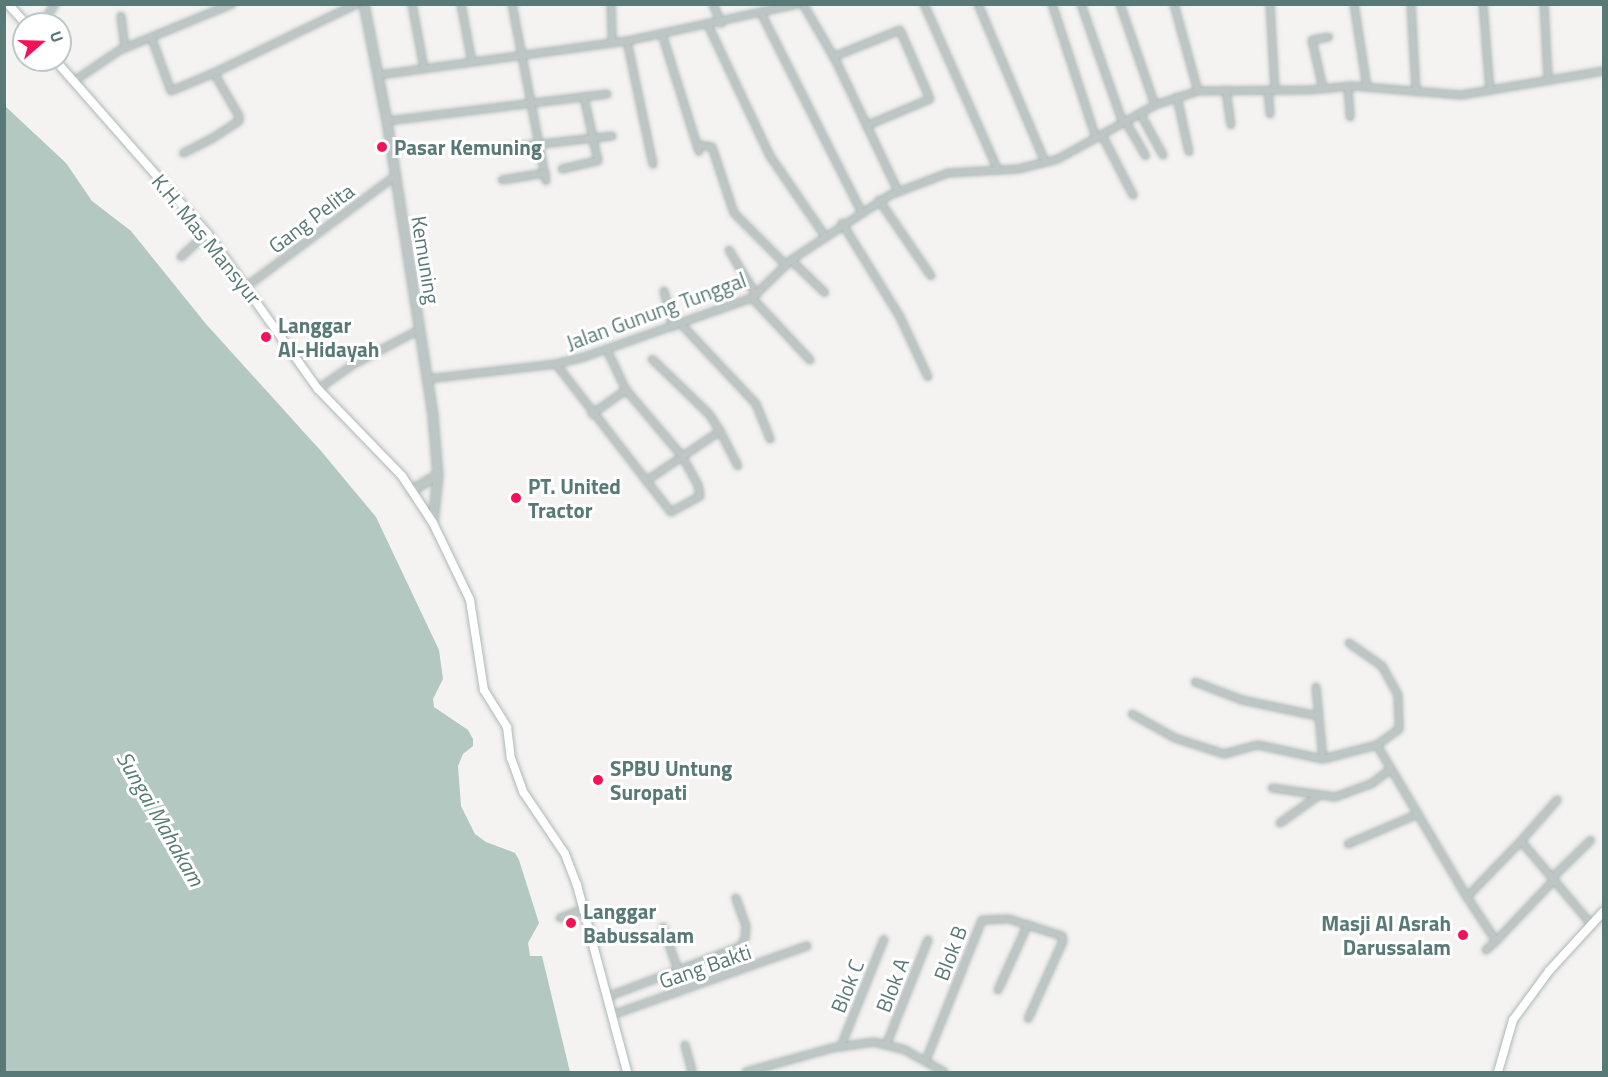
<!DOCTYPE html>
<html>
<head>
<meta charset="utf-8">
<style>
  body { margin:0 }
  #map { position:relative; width:1608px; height:1077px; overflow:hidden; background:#f5f3f1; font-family:"Titillium Web",sans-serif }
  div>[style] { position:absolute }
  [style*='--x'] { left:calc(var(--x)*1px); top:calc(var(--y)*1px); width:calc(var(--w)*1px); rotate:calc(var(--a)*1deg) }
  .water>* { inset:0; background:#b2c8c1 }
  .roads { filter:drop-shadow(0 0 2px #adb9b8) drop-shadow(0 0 2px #adb9b8) }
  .minor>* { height:6px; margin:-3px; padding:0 3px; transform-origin:3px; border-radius:3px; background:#bdc6c5 }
  .tertiary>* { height:8px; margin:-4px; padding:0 4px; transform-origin:4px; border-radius:4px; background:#bdc6c5 }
  .secondary>* { height:8px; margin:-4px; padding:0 4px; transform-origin:4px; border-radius:4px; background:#fff }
  .dots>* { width:16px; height:16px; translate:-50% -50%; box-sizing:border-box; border:3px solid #fff; border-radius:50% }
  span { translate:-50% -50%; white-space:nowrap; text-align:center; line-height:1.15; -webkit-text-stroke:6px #fff; paint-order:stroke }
  .poi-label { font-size:21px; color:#597977; font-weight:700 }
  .left { translate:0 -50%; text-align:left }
  .right { translate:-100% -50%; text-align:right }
  .street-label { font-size:21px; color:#597977 }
  .water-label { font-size:22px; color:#587c72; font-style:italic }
  .frame { position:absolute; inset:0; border:6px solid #597977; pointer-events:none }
  .north { position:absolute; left:12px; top:12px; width:60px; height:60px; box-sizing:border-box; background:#fff; border:2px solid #bdc9c9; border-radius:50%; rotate:70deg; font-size:16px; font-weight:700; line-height:24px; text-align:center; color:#597977 }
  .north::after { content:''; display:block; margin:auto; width:21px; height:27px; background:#f61057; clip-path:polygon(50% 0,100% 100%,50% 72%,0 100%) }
</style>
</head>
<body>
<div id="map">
  <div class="water">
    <div style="clip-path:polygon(5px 106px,66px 163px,92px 201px,131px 231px,206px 324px,321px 451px,376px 517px,439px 650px,443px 679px,433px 699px,434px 707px,468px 730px,473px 739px,473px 746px,463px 754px,458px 766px,461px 806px,475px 834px,486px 842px,515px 853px,519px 860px,539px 923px,528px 943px,530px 956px,542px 956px,570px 1072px,5px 1072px)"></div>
  </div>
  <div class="roads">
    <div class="minor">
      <div style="--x:412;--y:4;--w:65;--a:79.4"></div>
      <div style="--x:461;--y:4;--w:59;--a:79.3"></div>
      <div style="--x:512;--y:4;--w:180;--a:79.1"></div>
      <div style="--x:611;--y:4;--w:38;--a:88"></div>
      <div style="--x:713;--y:4;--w:21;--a:67"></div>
      <div style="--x:803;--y:4;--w:66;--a:59.9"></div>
      <div style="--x:836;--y:61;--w:144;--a:64.5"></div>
      <div style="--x:924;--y:4;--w:182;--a:66"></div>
      <div style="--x:978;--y:4;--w:172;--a:67"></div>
      <div style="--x:1052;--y:4;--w:141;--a:71.8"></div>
      <div style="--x:1081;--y:4;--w:126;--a:70.6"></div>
      <div style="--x:1120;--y:4;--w:107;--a:70.9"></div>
      <div style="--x:1174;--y:4;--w:90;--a:74.6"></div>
      <div style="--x:1270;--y:4;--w:86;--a:86.7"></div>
      <div style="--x:1354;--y:4;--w:84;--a:81.1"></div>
      <div style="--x:1411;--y:4;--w:88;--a:86.7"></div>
      <div style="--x:1483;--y:4;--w:87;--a:85.4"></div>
      <div style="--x:1544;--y:4;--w:74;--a:86.9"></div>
      <div style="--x:762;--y:15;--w:220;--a:63.2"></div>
      <div style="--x:121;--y:16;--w:32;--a:83"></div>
      <div style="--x:42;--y:24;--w:24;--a:-57"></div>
      <div style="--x:708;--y:25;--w:145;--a:64.7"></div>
      <div style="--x:770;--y:156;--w:97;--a:55.5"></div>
      <div style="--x:662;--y:34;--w:123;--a:72.5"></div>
      <div style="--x:152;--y:39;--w:55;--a:69.9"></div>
      <div style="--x:171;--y:91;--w:47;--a:-22.7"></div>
      <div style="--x:214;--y:73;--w:50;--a:59.8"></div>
      <div style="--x:239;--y:116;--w:5;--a:90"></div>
      <div style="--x:239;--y:121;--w:33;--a:147"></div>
      <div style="--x:211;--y:139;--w:31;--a:153"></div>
      <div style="--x:627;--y:41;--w:126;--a:78.1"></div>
      <div style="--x:833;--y:57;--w:72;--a:-21.9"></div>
      <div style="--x:900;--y:30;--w:75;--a:66.5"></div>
      <div style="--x:930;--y:99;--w:69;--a:157.1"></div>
      <div style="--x:214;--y:73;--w:159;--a:-25.8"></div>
      <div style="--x:379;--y:75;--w:250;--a:-7.8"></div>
      <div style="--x:627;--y:41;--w:175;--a:-12.2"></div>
      <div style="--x:74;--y:81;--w:55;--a:-34"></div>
      <div style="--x:120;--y:50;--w:121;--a:-22.3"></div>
      <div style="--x:1348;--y:86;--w:31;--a:86"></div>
      <div style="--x:1323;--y:88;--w:49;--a:-102.9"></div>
      <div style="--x:1312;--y:40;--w:17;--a:-10"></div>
      <div style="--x:1226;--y:90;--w:35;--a:82"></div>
      <div style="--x:1268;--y:90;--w:24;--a:85"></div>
      <div style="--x:1177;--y:97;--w:56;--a:77.7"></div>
      <div style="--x:1140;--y:113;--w:48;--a:61.3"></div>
      <div style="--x:387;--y:121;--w:222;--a:-7"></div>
      <div style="--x:1126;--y:122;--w:39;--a:60"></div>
      <div style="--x:1102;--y:135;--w:68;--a:62.7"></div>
      <div style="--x:700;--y:145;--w:12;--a:9"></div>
      <div style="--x:712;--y:147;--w:70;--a:71.6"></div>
      <div style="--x:734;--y:213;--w:74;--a:45"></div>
      <div style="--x:479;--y:151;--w:134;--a:-6.4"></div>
      <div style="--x:562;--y:169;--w:37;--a:-13"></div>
      <div style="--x:598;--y:161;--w:66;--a:-102.3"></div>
      <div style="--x:502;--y:180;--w:44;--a:-9.2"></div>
      <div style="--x:879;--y:200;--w:92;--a:55.6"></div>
      <div style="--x:842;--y:223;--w:110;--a:58.3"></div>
      <div style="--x:900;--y:317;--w:66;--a:65"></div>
      <div style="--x:729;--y:250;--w:52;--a:59"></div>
      <div style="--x:181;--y:257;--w:35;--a:-43"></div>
      <div style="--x:791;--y:260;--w:47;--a:44.1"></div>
      <div style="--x:247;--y:286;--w:183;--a:-36.6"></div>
      <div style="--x:664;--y:291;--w:37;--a:76"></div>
      <div style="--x:752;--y:298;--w:85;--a:46.9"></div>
      <div style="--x:681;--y:324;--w:110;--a:46.8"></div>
      <div style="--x:756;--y:404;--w:38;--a:68"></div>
      <div style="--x:556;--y:364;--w:187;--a:52.2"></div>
      <div style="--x:671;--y:512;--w:33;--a:-29"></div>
      <div style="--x:700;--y:496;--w:11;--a:-100"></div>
      <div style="--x:698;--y:485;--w:33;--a:-119"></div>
      <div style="--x:682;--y:456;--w:87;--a:-130.3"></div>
      <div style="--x:626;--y:390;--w:44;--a:-115.4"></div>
      <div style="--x:427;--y:379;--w:130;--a:-6.6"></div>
      <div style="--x:556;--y:364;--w:29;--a:-14"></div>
      <div style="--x:584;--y:357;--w:178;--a:-19.4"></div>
      <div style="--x:752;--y:298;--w:54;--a:-44.3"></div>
      <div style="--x:791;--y:260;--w:118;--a:-33.3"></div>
      <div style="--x:890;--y:195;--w:62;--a:-20.8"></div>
      <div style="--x:948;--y:173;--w:70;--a:-3.3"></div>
      <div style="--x:1018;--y:169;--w:41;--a:-14"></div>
      <div style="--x:1058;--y:159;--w:111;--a:-29.1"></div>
      <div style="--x:1155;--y:105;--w:45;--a:-18"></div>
      <div style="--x:1198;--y:91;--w:111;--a:-0.5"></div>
      <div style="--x:1309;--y:90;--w:43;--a:-5.3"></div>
      <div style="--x:1352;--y:86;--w:109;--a:4.7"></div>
      <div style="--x:1461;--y:95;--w:145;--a:-9.5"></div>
      <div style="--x:318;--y:389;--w:44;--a:-34.8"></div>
      <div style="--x:354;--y:364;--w:73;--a:-27.6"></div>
      <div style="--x:592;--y:414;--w:42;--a:-35.2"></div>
      <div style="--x:720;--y:431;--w:39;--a:63"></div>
      <div style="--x:646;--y:481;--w:89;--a:-34"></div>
      <div style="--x:720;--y:431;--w:20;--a:-123"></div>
      <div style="--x:709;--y:414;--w:79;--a:-136"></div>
      <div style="--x:1349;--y:643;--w:40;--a:34.9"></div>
      <div style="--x:1382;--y:666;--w:33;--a:61"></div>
      <div style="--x:1398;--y:695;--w:34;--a:88"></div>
      <div style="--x:1399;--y:729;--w:27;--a:144"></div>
      <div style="--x:1195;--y:682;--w:50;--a:21"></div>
      <div style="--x:1242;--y:700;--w:77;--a:12"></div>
      <div style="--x:1316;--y:687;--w:72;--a:84.4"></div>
      <div style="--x:1132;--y:714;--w:49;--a:29.2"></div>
      <div style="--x:1175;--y:738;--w:52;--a:18.1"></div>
      <div style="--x:1224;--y:754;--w:35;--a:-15"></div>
      <div style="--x:1258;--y:745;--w:66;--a:12.2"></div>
      <div style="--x:1323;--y:759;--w:56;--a:-14.5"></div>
      <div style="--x:1377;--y:745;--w:177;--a:59.4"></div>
      <div style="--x:1467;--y:897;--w:78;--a:-46"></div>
      <div style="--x:1521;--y:841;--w:109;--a:49.9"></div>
      <div style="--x:1272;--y:788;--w:64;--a:8.1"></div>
      <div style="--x:1335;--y:797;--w:38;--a:-20"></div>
      <div style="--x:1371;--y:784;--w:25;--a:-37"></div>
      <div style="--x:1280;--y:823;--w:47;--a:-35.4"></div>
      <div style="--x:1521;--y:841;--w:55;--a:-48.7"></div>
      <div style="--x:1348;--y:844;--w:76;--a:-23.2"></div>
      <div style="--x:1552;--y:878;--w:54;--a:-44.3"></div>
      <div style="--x:1467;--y:897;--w:53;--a:56.6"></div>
      <div style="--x:1496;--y:941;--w:84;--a:-46.4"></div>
      <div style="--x:560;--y:918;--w:26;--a:-21"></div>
      <div style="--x:663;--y:927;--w:46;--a:70.8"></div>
      <div style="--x:1486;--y:950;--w:13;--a:-42"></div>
      <div style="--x:998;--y:990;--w:72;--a:-65.6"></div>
      <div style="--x:607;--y:997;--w:141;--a:-20.7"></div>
      <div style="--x:739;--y:947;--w:10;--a:-53"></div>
      <div style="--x:745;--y:939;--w:13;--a:-86"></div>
      <div style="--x:746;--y:926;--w:30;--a:-110"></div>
      <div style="--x:612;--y:1015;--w:207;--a:-19.5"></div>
      <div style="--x:887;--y:1043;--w:111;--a:-68.3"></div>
      <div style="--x:685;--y:1045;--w:28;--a:75"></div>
      <div style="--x:841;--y:1046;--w:115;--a:-68.1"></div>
      <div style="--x:926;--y:1060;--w:151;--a:-68.2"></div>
      <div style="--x:982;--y:920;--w:27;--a:-2"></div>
      <div style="--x:1009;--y:919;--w:56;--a:17.8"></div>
      <div style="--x:1062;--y:936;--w:5;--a:79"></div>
      <div style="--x:1063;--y:941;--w:85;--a:114.2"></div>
      <div style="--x:746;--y:1072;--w:89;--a:-15.6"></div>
      <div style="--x:832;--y:1048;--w:42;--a:-8.1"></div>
      <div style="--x:874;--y:1042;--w:32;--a:14"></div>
      <div style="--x:905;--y:1050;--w:45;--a:29.4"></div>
    </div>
    <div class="tertiary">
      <div style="--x:364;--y:4;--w:119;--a:78.9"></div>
      <div style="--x:387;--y:121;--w:299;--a:81.1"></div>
      <div style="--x:433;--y:416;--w:59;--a:85.2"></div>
      <div style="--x:438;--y:475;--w:48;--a:95.9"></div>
      <div style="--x:411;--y:491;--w:31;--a:-31"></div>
    </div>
    <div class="secondary">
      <div style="--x:8;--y:4;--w:27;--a:48"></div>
      <div style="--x:55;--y:60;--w:230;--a:48.7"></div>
      <div style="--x:207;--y:233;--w:191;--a:54.6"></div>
      <div style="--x:318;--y:389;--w:121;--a:46"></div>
      <div style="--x:402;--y:476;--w:56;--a:56.6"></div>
      <div style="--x:433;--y:523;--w:85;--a:64.3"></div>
      <div style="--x:470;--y:600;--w:91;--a:81.2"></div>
      <div style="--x:484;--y:690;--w:44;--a:58.1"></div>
      <div style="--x:507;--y:727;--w:31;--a:83"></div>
      <div style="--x:511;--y:758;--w:37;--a:70"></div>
      <div style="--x:524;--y:793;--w:73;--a:56.1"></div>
      <div style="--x:565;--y:854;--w:33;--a:69"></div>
      <div style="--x:577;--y:885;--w:194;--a:75"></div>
      <div style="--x:1498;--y:1072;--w:54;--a:-73.9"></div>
      <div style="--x:1513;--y:1020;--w:61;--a:-53.7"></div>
      <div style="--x:1549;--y:971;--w:81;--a:-47.5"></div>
    </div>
  </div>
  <div class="dots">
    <div style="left:382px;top:147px;background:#f61057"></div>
    <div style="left:266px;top:337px;background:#f61057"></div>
    <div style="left:516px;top:498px;background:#f61057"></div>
    <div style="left:598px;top:780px;background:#f61057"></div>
    <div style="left:571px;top:923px;background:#f61057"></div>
    <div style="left:1463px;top:935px;background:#f61057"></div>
  </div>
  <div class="poi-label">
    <span class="left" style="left:394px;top:147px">Pasar Kemuning</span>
    <span class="left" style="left:278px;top:337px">Langgar<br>Al-Hidayah</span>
    <span class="left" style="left:528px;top:498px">PT. United<br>Tractor</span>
    <span class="left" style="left:610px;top:780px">SPBU Untung<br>Suropati</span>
    <span class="left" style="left:583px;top:923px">Langgar<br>Babussalam</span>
    <span class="right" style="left:1451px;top:935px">Masji Al Asrah<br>Darussalam</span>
  </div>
  <div class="street-label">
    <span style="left:311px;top:218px;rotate:-37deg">Gang Pelita</span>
    <span style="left:207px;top:239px;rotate:51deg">K.H. Mas Mansyur</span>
    <span style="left:426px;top:260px;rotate:81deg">Kemuning</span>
    <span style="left:656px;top:311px;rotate:-20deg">Jalan Gunung Tunggal</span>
    <span style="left:950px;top:953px;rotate:-69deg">Blok B</span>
    <span style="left:705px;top:966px;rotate:-19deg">Gang Bakti</span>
    <span style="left:892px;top:985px;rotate:-69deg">Blok A</span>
    <span style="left:847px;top:986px;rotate:-68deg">Blok C</span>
  </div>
  <div class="water-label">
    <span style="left:160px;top:819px;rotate:60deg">Sungai Mahakam</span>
  </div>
  <div class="frame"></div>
  <div class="north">U</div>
</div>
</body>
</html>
